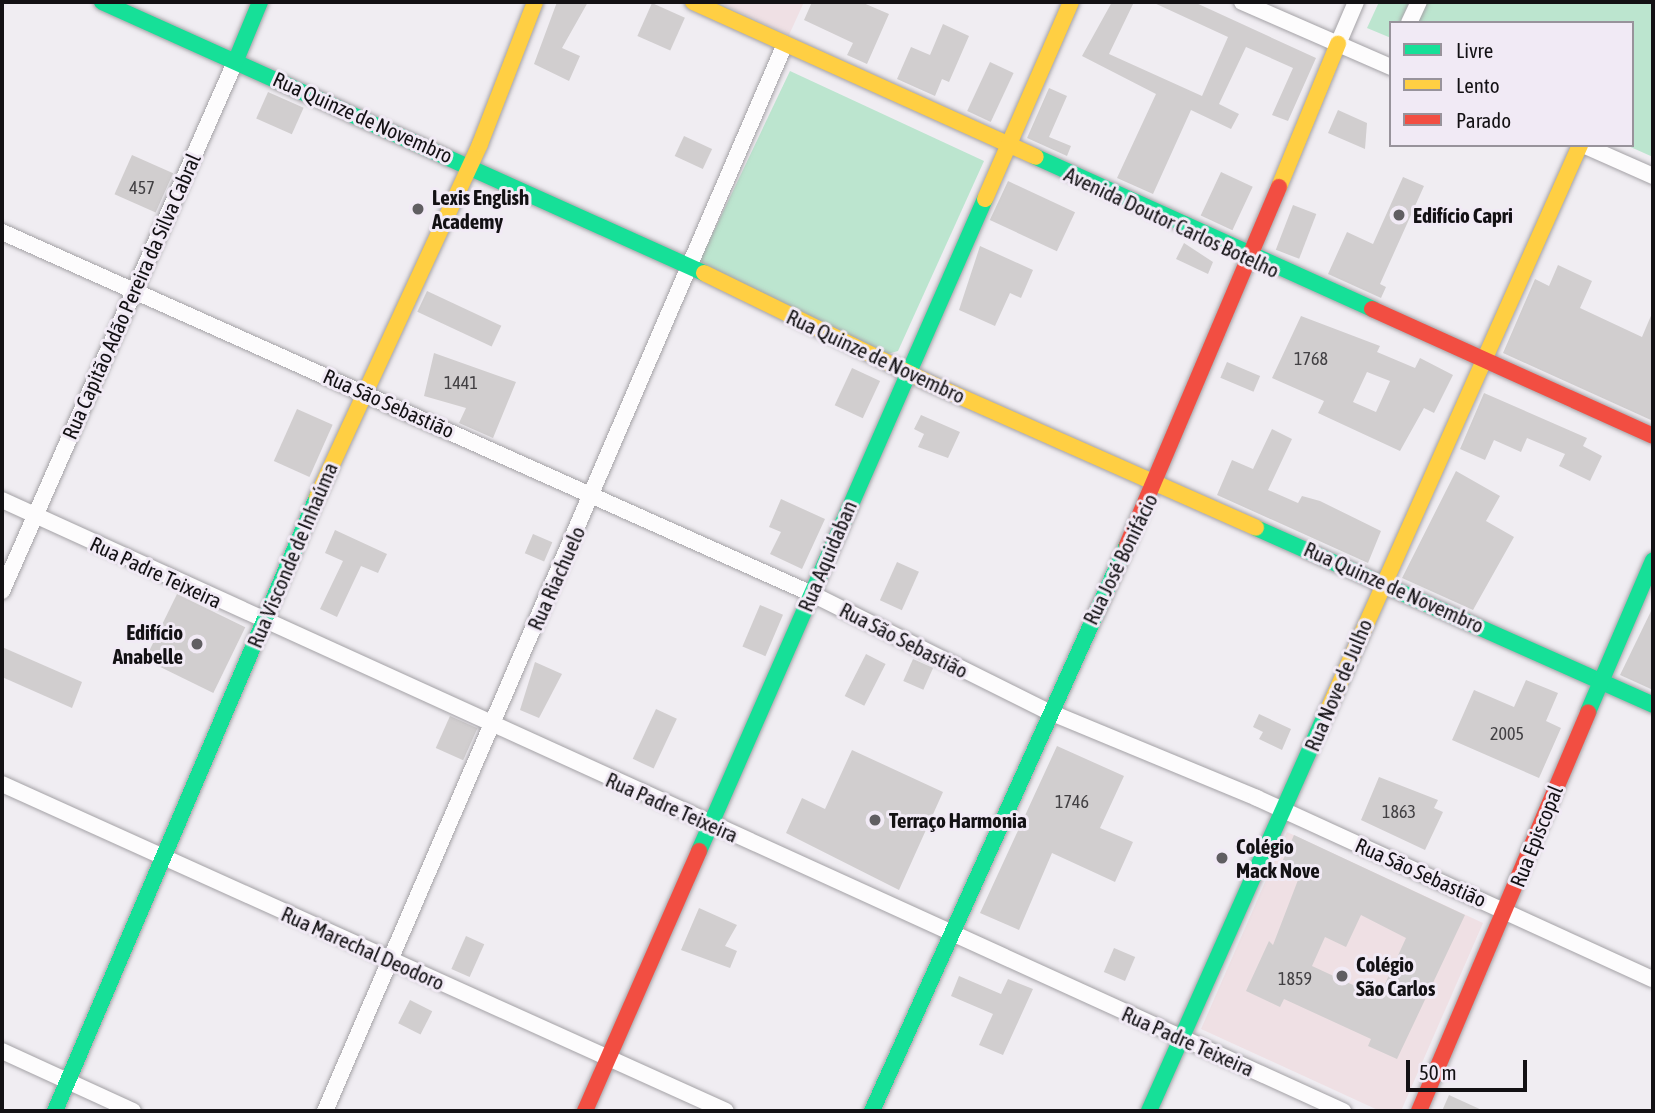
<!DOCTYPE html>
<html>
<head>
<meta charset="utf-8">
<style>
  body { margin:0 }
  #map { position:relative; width:1655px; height:1113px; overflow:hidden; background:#f0edf2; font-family:"Asap Condensed",sans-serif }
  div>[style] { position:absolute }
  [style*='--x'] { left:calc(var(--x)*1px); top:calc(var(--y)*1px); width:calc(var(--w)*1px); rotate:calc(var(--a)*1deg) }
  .education>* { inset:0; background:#efe0e4 }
  .green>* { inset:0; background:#bce5cf }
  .building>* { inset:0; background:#d1cecf; transform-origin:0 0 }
  .roads { filter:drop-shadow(0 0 2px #a4a2a6) drop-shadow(0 0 2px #a4a2a6) }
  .street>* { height:16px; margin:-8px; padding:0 8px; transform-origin:8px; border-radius:8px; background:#fdfcfd }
  .fast>* { height:16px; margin:-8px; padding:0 8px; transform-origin:8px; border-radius:8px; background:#16e098 }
  .slow>* { height:16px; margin:-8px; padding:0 8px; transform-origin:8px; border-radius:8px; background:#ffcf43 }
  .jam>* { height:16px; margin:-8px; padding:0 8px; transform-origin:8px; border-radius:8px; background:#f24e42 }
  .dots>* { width:19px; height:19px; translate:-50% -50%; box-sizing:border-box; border:4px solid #f1eaf5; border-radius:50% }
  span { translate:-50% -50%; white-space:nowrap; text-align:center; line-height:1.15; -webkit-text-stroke:6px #f1eaf5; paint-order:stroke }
  .number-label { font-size:18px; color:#424043 }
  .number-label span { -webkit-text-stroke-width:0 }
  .street-label { font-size:21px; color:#131114 }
  .poi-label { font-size:21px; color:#131114; font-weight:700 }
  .left { translate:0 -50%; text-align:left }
  .right { translate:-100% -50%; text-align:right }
  .frame { position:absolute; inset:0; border:4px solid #131114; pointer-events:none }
  .legend { position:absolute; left:1389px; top:21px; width:245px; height:126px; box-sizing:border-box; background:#f1eaf5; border:2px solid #98939b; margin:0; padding:9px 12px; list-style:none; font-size:21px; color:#131114 }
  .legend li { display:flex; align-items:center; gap:14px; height:35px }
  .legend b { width:35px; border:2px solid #98939b }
  .scale { position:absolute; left:1406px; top:1060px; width:121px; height:32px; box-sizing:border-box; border:4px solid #131114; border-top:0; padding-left:9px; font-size:21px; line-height:24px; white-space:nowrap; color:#131114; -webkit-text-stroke:5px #f1eaf5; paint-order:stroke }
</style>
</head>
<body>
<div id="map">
  <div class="education">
    <div style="clip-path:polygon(718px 2px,804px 2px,789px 35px)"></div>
    <div style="clip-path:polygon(1287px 832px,1483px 923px,1401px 1111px,1380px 1111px,1201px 1029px)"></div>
  </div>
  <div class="green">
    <div style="clip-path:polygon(1379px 2px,1409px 2px,1400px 23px,1391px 23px,1391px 38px,1367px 28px)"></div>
    <div style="clip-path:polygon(1427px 2px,1653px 2px,1653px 157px,1626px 145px,1632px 145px,1632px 23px,1417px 23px)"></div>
    <div style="clip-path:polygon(790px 71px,984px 161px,898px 351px,884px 355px,703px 268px,701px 258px)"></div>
  </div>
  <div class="building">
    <div style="clip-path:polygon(557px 2px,588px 2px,562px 48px,580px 56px,569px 81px,534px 64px)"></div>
    <div style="clip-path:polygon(812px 2px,861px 2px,889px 14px,867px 64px,847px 55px,853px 43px,804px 20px)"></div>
    <div style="clip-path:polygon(1112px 2px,1134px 2px,1109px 54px,1202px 96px,1228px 37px,1152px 2px,1194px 2px,1316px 58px,1288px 121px,1272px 115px,1293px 68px,1246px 47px,1219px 104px,1239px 114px,1231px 129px,1191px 110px,1153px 194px,1117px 178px,1156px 94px,1082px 56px)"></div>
    <div style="left:652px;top:3px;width:36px;height:36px;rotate:24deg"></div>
    <div style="clip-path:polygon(943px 24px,969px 36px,949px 82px,942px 79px,935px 96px,897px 79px,911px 47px,930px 55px)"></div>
    <div style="left:990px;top:62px;width:26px;height:54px;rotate:25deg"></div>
    <div style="clip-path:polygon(1049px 88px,1067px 96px,1049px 137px,1071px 146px,1067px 156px,1027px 138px)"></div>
    <div style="left:268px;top:92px;width:39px;height:29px;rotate:24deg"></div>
    <div style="clip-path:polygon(1338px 110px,1367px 123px,1365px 149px,1328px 133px)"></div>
    <div style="left:684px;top:136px;width:31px;height:22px;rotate:25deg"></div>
    <div style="left:132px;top:155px;width:45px;height:43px;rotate:24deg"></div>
    <div style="left:1221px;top:172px;width:35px;height:48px;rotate:25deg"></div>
    <div style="clip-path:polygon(1403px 177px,1424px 186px,1380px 284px,1386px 287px,1381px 298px,1328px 274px,1347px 232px,1373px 244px)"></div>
    <div style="left:1008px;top:181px;width:74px;height:43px;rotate:25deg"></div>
    <div style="left:1293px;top:205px;width:25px;height:48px;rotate:21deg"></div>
    <div style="clip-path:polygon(1184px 243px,1213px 262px,1208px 274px,1176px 259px)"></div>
    <div style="clip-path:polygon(980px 246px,1033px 270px,1021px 298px,1010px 293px,995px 326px,959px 310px)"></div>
    <div style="clip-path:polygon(1558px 265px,1592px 281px,1580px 308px,1642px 337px,1653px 311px,1653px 421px,1503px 353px,1535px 279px,1549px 286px)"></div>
    <div style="left:427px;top:291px;width:82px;height:23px;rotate:25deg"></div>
    <div style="clip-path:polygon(evenodd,1301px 316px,1380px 346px,1377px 352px,1415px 368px,1420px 358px,1453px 375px,1434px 413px,1424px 408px,1400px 451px,1318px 413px,1324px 401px,1272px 378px,1301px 316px,1367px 372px,1390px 381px,1376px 412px,1353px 402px,1367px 372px)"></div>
    <div style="clip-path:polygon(434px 353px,516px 382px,493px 438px,459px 423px,466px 408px,424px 396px)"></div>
    <div style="left:1227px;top:362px;width:36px;height:17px;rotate:23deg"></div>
    <div style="left:852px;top:368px;width:31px;height:41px;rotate:25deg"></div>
    <div style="clip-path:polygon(1484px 393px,1587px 438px,1583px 446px,1602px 456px,1590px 481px,1559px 466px,1565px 454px,1527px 438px,1521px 452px,1494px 440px,1485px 460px,1460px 449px)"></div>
    <div style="left:297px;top:409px;width:39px;height:57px;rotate:24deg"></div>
    <div style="clip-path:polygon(921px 415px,960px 432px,948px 458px,918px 447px,924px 434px,914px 429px)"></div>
    <div style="clip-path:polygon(1272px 429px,1292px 439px,1268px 490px,1298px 503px,1302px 496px,1320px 501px,1381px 531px,1368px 563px,1217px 495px,1232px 460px,1253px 469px)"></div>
    <div style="clip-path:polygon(1456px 471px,1500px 496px,1486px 521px,1514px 537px,1473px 610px,1402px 578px)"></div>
    <div style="clip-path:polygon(781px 499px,825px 519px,802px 569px,770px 554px,781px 532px,769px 527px)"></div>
    <div style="clip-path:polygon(335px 530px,387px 554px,378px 573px,361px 566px,337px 617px,320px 609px,343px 561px,325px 553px)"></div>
    <div style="left:533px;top:534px;width:21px;height:21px;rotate:23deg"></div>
    <div style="left:897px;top:562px;width:24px;height:42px;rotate:24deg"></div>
    <div style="left:177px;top:594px;width:76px;height:73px;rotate:26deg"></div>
    <div style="left:760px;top:605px;width:25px;height:45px;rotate:23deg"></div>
    <div style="clip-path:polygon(1653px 607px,1653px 690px,1620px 675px)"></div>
    <div style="clip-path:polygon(2px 647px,82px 682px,72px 708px,2px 677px)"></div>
    <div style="left:866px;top:654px;width:22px;height:47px;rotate:27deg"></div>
    <div style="left:913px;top:659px;width:22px;height:24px;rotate:24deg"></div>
    <div style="clip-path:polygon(535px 662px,562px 674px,539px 718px,520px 710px)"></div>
    <div style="clip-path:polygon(1526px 680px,1558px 693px,1546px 721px,1561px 728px,1539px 778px,1452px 740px,1474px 690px,1514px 707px)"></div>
    <div style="left:656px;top:709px;width:23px;height:55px;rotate:25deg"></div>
    <div style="clip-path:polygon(1259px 714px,1291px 729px,1282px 750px,1259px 739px,1263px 732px,1253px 727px)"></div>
    <div style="left:450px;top:716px;width:30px;height:35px;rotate:24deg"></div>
    <div style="clip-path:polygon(1057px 746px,1124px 776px,1100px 828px,1133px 842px,1115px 882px,1052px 853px,1019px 930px,980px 913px)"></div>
    <div style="clip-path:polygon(852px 750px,943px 792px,899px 890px,786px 833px,802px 798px,825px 809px)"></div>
    <div style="clip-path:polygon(1379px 777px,1438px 800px,1434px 808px,1443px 812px,1425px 850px,1361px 820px)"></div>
    <div style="clip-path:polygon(evenodd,1294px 835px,1465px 915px,1397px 1059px,1368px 1046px,1371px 1039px,1284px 999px,1280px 1007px,1246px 991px,1269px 941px,1273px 945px,1298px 880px,1278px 871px,1294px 835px,1361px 915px,1406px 938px,1379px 997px,1312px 966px,1325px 937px,1346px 947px,1361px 915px)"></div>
    <div style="clip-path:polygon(699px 908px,737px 925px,725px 946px,737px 951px,730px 968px,681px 950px)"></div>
    <div style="left:466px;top:936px;width:20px;height:36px;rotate:24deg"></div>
    <div style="left:1114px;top:948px;width:23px;height:26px;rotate:23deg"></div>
    <div style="clip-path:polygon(959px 976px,1001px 994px,1008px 979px,1033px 989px,1003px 1055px,979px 1045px,993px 1014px,951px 996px)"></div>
    <div style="left:410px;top:1000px;width:25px;height:26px;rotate:27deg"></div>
    <div style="clip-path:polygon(1449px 1095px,1484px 1111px,1442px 1111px)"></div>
  </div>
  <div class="roads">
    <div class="street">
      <div style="--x:1242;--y:2;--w:163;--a:23.6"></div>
      <div style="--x:1409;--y:23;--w:23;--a:-65"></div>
      <div style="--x:1338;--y:44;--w:46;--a:-66.8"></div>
      <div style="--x:1583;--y:145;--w:77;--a:23.9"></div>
      <div style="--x:2;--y:232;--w:887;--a:24.08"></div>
      <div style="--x:812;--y:594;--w:263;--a:26.5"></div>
      <div style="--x:1047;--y:711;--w:227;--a:22.5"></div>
      <div style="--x:1257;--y:798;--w:435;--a:24.6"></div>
      <div style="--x:2;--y:500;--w:1474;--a:24.5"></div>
      <div style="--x:2;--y:591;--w:580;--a:-66.22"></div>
      <div style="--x:2;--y:784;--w:794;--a:24.31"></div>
      <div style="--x:2;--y:1051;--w:144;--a:24.6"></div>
      <div style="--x:325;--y:1111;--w:1162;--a:-66.68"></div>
    </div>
    <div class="fast">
      <div style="--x:102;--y:2;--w:660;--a:24.24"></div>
      <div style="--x:236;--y:60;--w:63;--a:-67.5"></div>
      <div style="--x:1036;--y:157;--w:369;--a:24.3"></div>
      <div style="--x:1256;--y:528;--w:435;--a:24"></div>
      <div style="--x:1588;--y:712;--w:165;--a:-66.8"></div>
      <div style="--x:699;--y:851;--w:712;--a:-66.32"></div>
      <div style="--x:55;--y:1111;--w:668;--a:-66.89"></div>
      <div style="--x:872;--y:1111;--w:621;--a:-65.75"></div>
      <div style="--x:1149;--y:1111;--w:437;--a:-66"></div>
    </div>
    <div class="slow">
      <div style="--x:693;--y:2;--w:376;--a:24.3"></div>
      <div style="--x:1279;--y:187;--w:155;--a:-67.6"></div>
      <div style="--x:985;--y:199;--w:215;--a:-66.4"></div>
      <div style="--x:704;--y:273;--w:246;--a:26"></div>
      <div style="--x:925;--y:381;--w:362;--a:23.9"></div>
      <div style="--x:317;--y:497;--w:389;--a:-65.2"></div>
      <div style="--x:480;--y:144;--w:152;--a:-68.8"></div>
      <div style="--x:1327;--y:712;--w:621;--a:-65.95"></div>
    </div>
    <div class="jam">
      <div style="--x:1372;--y:309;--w:308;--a:24.3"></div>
      <div style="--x:1127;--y:545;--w:389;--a:-67"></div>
      <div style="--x:585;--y:1111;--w:284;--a:-66.3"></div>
      <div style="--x:1419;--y:1111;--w:433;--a:-67"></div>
    </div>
  </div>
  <div class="dots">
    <div style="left:418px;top:209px;background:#605e62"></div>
    <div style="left:1399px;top:215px;background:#605e62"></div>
    <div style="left:197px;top:644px;background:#605e62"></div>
    <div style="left:875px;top:820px;background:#605e62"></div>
    <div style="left:1222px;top:858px;background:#605e62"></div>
    <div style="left:1342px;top:976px;background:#605e62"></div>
  </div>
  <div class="number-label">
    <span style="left:142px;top:188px">457</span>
    <span style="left:1311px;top:359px">1768</span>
    <span style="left:461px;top:383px">1441</span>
    <span style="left:1507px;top:734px">2005</span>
    <span style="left:1072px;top:802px">1746</span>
    <span style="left:1399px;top:812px">1863</span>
    <span style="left:1295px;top:979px">1859</span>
  </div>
  <div class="street-label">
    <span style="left:363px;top:117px;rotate:24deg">Rua Quinze de Novembro</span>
    <span style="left:1172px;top:222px;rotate:25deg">Avenida Doutor Carlos Botelho</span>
    <span style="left:131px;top:296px;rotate:-66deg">Rua Capitão Adão Pereira da Silva Cabral</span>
    <span style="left:876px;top:356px;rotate:25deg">Rua Quinze de Novembro</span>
    <span style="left:389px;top:403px;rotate:24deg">Rua São Sebastião</span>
    <span style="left:292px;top:555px;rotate:-67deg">Rua Visconde de Inhaúma</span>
    <span style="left:827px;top:556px;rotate:-67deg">Rua Aquidaban</span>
    <span style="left:1120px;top:559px;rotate:-64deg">Rua José Bonifácio</span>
    <span style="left:156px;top:572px;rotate:25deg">Rua Padre Teixeira</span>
    <span style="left:556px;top:578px;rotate:-66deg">Rua Riachuelo</span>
    <span style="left:1394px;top:587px;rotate:24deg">Rua Quinze de Novembro</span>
    <span style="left:904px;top:640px;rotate:27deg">Rua São Sebastião</span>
    <span style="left:1338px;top:685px;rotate:-67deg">Rua Nove de Julho</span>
    <span style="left:672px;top:807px;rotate:24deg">Rua Padre Teixeira</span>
    <span style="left:1536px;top:836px;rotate:-68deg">Rua Episcopal</span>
    <span style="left:1421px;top:872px;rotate:24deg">Rua São Sebastião</span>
    <span style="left:363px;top:948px;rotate:24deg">Rua Marechal Deodoro</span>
    <span style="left:1188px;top:1041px;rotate:24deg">Rua Padre Teixeira</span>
  </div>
  <div class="poi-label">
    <span class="left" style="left:432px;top:209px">Lexis English<br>Academy</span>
    <span class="left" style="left:1413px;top:215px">Edifício Capri</span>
    <span class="right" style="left:183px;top:644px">Edifício<br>Anabelle</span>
    <span class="left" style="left:889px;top:820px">Terraço Harmonia</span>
    <span class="left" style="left:1236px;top:858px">Colégio<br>Mack Nove</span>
    <span class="left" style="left:1356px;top:976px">Colégio<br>São Carlos</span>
  </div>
  <div class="frame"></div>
  <ul class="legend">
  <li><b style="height:9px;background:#16e098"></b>Livre</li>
  <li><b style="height:9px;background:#ffcf43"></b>Lento</li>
  <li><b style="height:9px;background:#f24e42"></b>Parado</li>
  </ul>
  <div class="scale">50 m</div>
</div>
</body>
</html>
